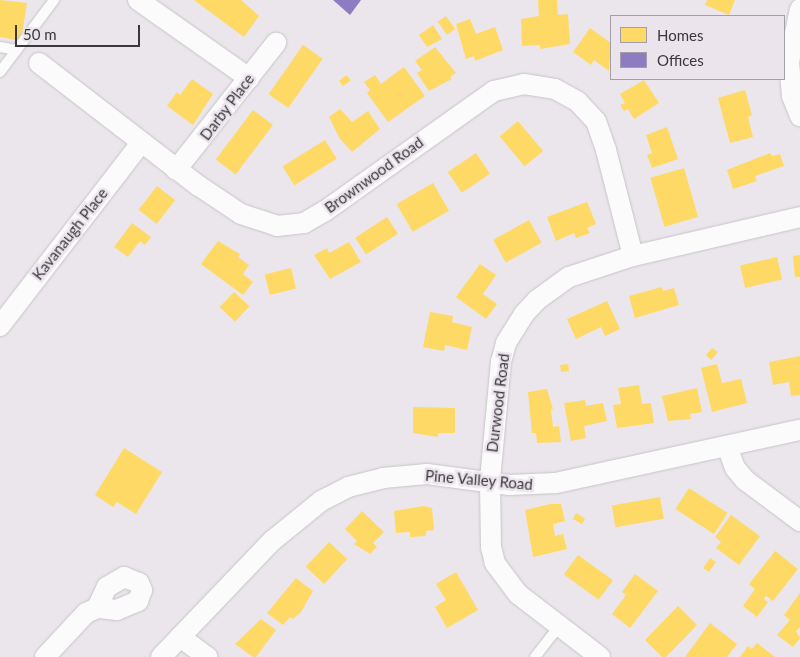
<!DOCTYPE html>
<html>
<head>
<meta charset="utf-8">
<style>
  body { margin:0 }
  #map { position:relative; width:800px; height:657px; overflow:hidden; background:#eae6eb; font-family:Lato,sans-serif }
  div>[style] { position:absolute }
  [style*='--x'] { left:calc(var(--x)*1px); top:calc(var(--y)*1px); width:calc(var(--w)*1px); rotate:calc(var(--a)*1deg) }
  .homes>* { inset:0; background:#ffd966; transform-origin:0 0 }
  .offices>* { inset:0; background:#8e7cc3 }
  .roads { filter:drop-shadow(0 0 1px #c7c4c8) drop-shadow(0 0 1px #c7c4c8) }
  .service>* { height:10px; margin:-5px; padding:0 5px; transform-origin:5px; border-radius:5px; background:#fcfbfc }
  .minor>* { height:20px; margin:-10px; padding:0 10px; transform-origin:10px; border-radius:10px; background:#fcfbfc }
  span { translate:-50% -50%; white-space:nowrap; text-align:center; line-height:1.15; -webkit-text-stroke:5px #ebe4ed; paint-order:stroke }
  .street-label { font-size:15px; color:#3a383b }
  .legend { position:absolute; left:610px; top:15px; width:175px; height:65px; box-sizing:border-box; background:#ebe4ed; border:1px solid #a49fa6; margin:0; padding:6px 9px; list-style:none; font-size:15px; color:#3a383b }
  .legend li { display:flex; align-items:center; gap:10px; height:25px }
  .legend b { width:25px; border:1px solid #a49fa6 }
  .scale { position:absolute; left:15px; top:25px; width:125px; height:22px; box-sizing:border-box; border:2px solid #3a383b; border-top:0; padding-left:6px; font-size:15px; line-height:18px; white-space:nowrap; color:#3a383b; -webkit-text-stroke:4px #ebe4ed; paint-order:stroke }
</style>
</head>
<body>
<div id="map">
  <div class="homes">
    <div style="clip-path:polygon(0 0,27px 3px,21px 41px,0 37px)"></div>
    <div style="clip-path:polygon(194px 0,241px 0,259px 16px,244px 37px)"></div>
    <div style="clip-path:polygon(538px 0,557px 0,558px 15px,568px 14px,570px 44px,540px 49px,540px 45px,522px 46px,521px 19px,539px 16px)"></div>
    <div style="clip-path:polygon(707px 0,735px 0,729px 15px,705px 5px)"></div>
    <div style="left:446px;top:16px;width:16px;height:10px;rotate:55deg"></div>
    <div style="clip-path:polygon(470px 19px,476px 34px,495px 27px,503px 50px,475px 61px,474px 56px,466px 59px,456px 24px)"></div>
    <div style="clip-path:polygon(433px 25px,442px 39px,427px 47px,419px 35px)"></div>
    <div style="clip-path:polygon(590px 28px,611px 43px,609px 71px,594px 60px,591px 65px,573px 52px)"></div>
    <div style="left:303px;top:45px;width:24px;height:60px;rotate:35deg"></div>
    <div style="clip-path:polygon(435px 47px,456px 73px,450px 77px,452px 79px,429px 91px,417px 73px,422px 70px,415px 61px)"></div>
    <div style="clip-path:polygon(404px 67px,425px 96px,388px 122px,367px 93px,370px 90px,364px 82px,375px 75px,381px 84px)"></div>
    <div style="clip-path:polygon(346px 75px,351px 80px,343px 86px,339px 81px)"></div>
    <div style="clip-path:polygon(192px 79px,213px 94px,193px 125px,167px 106px,177px 92px,180px 95px)"></div>
    <div style="clip-path:polygon(644px 80px,659px 103px,634px 119px,628px 109px,624px 111px,620px 105px,625px 103px,620px 94px)"></div>
    <div style="clip-path:polygon(745px 90px,752px 115px,748px 117px,753px 137px,730px 143px,718px 98px)"></div>
    <div style="clip-path:polygon(340px 109px,352px 122px,368px 111px,380px 129px,352px 152px,340px 139px,329px 117px)"></div>
    <div style="left:253px;top:110px;width:25px;height:62px;rotate:37deg"></div>
    <div style="left:518px;top:121px;width:39px;height:24px;rotate:50deg"></div>
    <div style="clip-path:polygon(667px 127px,678px 159px,652px 168px,647px 155px,652px 153px,646px 135px)"></div>
    <div style="left:325px;top:140px;width:22px;height:50px;rotate:58deg"></div>
    <div style="left:476px;top:153px;width:25px;height:34px;rotate:56deg"></div>
    <div style="clip-path:polygon(770px 153px,772px 156px,780px 154px,784px 166px,755px 176px,757px 181px,733px 189px,727px 170px)"></div>
    <div style="left:684px;top:168px;width:51px;height:35px;rotate:74deg"></div>
    <div style="left:433px;top:183px;width:32px;height:42px;rotate:60deg"></div>
    <div style="left:157px;top:186px;width:23px;height:30px;rotate:38deg"></div>
    <div style="clip-path:polygon(587px 202px,596px 224px,587px 228px,590px 233px,576px 238px,574px 233px,556px 241px,547px 217px)"></div>
    <div style="left:387px;top:217px;width:20px;height:38px;rotate:57deg"></div>
    <div style="left:529px;top:220px;width:26px;height:41px;rotate:61deg"></div>
    <div style="clip-path:polygon(132px 223px,151px 237px,145px 245px,140px 241px,128px 257px,114px 247px)"></div>
    <div style="clip-path:polygon(218px 241px,240px 254px,238px 257px,249px 265px,243px 274px,253px 282px,243px 295px,201px 264px)"></div>
    <div style="clip-path:polygon(349px 242px,361px 262px,330px 279px,314px 255px,327px 248px,329px 253px)"></div>
    <div style="clip-path:polygon(800px 255px,800px 277px,795px 277px,793px 256px)"></div>
    <div style="left:777px;top:257px;width:23px;height:38px;rotate:77deg"></div>
    <div style="clip-path:polygon(480px 264px,496px 275px,483px 294px,497px 304px,486px 319px,456px 297px)"></div>
    <div style="left:291px;top:268px;width:21px;height:27px;rotate:76deg"></div>
    <div style="clip-path:polygon(662px 287px,663px 291px,674px 288px,679px 305px,635px 318px,629px 296px)"></div>
    <div style="left:234px;top:292px;width:21px;height:21px;rotate:43deg"></div>
    <div style="clip-path:polygon(607px 301px,620px 329px,605px 336px,601px 327px,576px 339px,567px 319px)"></div>
    <div style="clip-path:polygon(430px 312px,453px 316px,452px 322px,472px 327px,467px 350px,445px 345px,444px 351px,423px 347px)"></div>
    <div style="clip-path:polygon(712px 348px,718px 352px,711px 360px,706px 355px)"></div>
    <div style="clip-path:polygon(800px 356px,800px 395px,791px 396px,789px 382px,773px 385px,769px 362px)"></div>
    <div style="left:568px;top:364px;width:7px;height:8px;rotate:82deg"></div>
    <div style="clip-path:polygon(717px 364px,722px 383px,741px 379px,747px 403px,712px 412px,701px 368px)"></div>
    <div style="clip-path:polygon(639px 385px,642px 404px,651px 403px,654px 423px,617px 428px,613px 405px,621px 404px,618px 388px)"></div>
    <div style="clip-path:polygon(697px 388px,702px 412px,690px 414px,691px 419px,668px 421px,662px 396px)"></div>
    <div style="clip-path:polygon(547px 389px,553px 409px,551px 409px,553px 427px,559px 426px,561px 442px,537px 443px,536px 433px,532px 433px,528px 392px)"></div>
    <div style="clip-path:polygon(585px 400px,586px 406px,603px 403px,607px 421px,584px 426px,586px 438px,571px 441px,564px 403px)"></div>
    <div style="clip-path:polygon(413px 407px,455px 408px,455px 433px,438px 433px,438px 437px,413px 433px)"></div>
    <div style="clip-path:polygon(124px 448px,162px 472px,136px 514px,117px 502px,113px 507px,95px 495px)"></div>
    <div style="left:689px;top:488px;width:46px;height:25px;rotate:33deg"></div>
    <div style="left:660px;top:497px;width:22px;height:49px;rotate:80deg"></div>
    <div style="clip-path:polygon(550px 504px,561px 504px,565px 521px,553px 524px,555px 536px,563px 534px,567px 549px,533px 557px,525px 510px)"></div>
    <div style="clip-path:polygon(423px 506px,432px 508px,434px 530px,426px 531px,426px 536px,410px 537px,410px 532px,396px 533px,394px 511px)"></div>
    <div style="clip-path:polygon(362px 511px,384px 532px,373px 543px,377px 547px,370px 554px,354px 544px,357px 541px,345px 529px)"></div>
    <div style="clip-path:polygon(576px 513px,585px 519px,582px 524px,573px 519px)"></div>
    <div style="clip-path:polygon(731px 515px,760px 536px,739px 565px,716px 548px,721px 542px,715px 537px)"></div>
    <div style="left:329px;top:542px;width:25px;height:34px;rotate:43deg"></div>
    <div style="clip-path:polygon(775px 551px,798px 569px,773px 601px,766px 596px,764px 599px,768px 602px,757px 617px,743px 606px,755px 589px,749px 584px)"></div>
    <div style="left:578px;top:555px;width:43px;height:24px;rotate:36deg"></div>
    <div style="left:710px;top:558px;width:7px;height:12px;rotate:34deg"></div>
    <div style="clip-path:polygon(456px 572px,478px 610px,447px 628px,435px 607px,446px 600px,436px 584px)"></div>
    <div style="clip-path:polygon(635px 574px,658px 591px,630px 628px,612px 614px,626px 595px,622px 592px)"></div>
    <div style="clip-path:polygon(296px 578px,313px 591px,301px 612px,293px 619px,290px 617px,283px 625px,267px 613px)"></div>
    <div style="clip-path:polygon(800px 593px,800px 627px,796px 631px,800px 638px,793px 647px,777px 635px,790px 620px,784px 615px)"></div>
    <div style="clip-path:polygon(678px 606px,697px 625px,666px 657px,662px 657px,645px 640px)"></div>
    <div style="clip-path:polygon(261px 619px,276px 630px,256px 657px,253px 657px,235px 644px)"></div>
    <div style="clip-path:polygon(710px 623px,737px 644px,727px 657px,685px 657px)"></div>
    <div style="clip-path:polygon(757px 643px,775px 657px,740px 657px,748px 646px,752px 649px)"></div>
  </div>
  <div class="offices">
    <div style="clip-path:polygon(333px 0,361px 0,350px 15px)"></div>
  </div>
  <div class="roads">
    <div class="service">
      <div style="--x:0;--y:47;--w:17;--a:10"></div>
      <div style="--x:0;--y:72;--w:90;--a:-53.1"></div>
      <div style="--x:535;--y:657;--w:39;--a:-52"></div>
    </div>
    <div class="minor">
      <div style="--x:138;--y:0;--w:136;--a:35.1"></div>
      <div style="--x:800;--y:9;--w:54;--a:101.7"></div>
      <div style="--x:789;--y:62;--w:34;--a:85"></div>
      <div style="--x:792;--y:96;--w:22;--a:68"></div>
      <div style="--x:39;--y:63;--w:202;--a:37.6"></div>
      <div style="--x:199;--y:186;--w:50;--a:33.7"></div>
      <div style="--x:241;--y:214;--w:38;--a:18"></div>
      <div style="--x:277;--y:226;--w:27;--a:-6"></div>
      <div style="--x:304;--y:223;--w:24;--a:-30"></div>
      <div style="--x:325;--y:211;--w:207;--a:-35.4"></div>
      <div style="--x:494;--y:91;--w:31;--a:-13"></div>
      <div style="--x:524;--y:84;--w:31;--a:9"></div>
      <div style="--x:555;--y:89;--w:26;--a:29"></div>
      <div style="--x:578;--y:102;--w:26;--a:47"></div>
      <div style="--x:596;--y:121;--w:31;--a:71"></div>
      <div style="--x:606;--y:150;--w:109;--a:75.7"></div>
      <div style="--x:176;--y:170;--w:162;--a:-51.8"></div>
      <div style="--x:0;--y:326;--w:231;--a:-52.4"></div>
      <div style="--x:727;--y:446;--w:23;--a:70"></div>
      <div style="--x:735;--y:468;--w:16;--a:50"></div>
      <div style="--x:745;--y:480;--w:69;--a:36.7"></div>
      <div style="--x:124;--y:577;--w:16;--a:22"></div>
      <div style="--x:139;--y:583;--w:8;--a:67"></div>
      <div style="--x:142;--y:590;--w:12;--a:110"></div>
      <div style="--x:138;--y:601;--w:23;--a:157"></div>
      <div style="--x:117;--y:610;--w:20;--a:-174"></div>
      <div style="--x:97;--y:608;--w:23;--a:-65"></div>
      <div style="--x:107;--y:587;--w:20;--a:-30"></div>
      <div style="--x:180;--y:637;--w:34;--a:36"></div>
      <div style="--x:45;--y:657;--w:60;--a:-47"></div>
      <div style="--x:86;--y:613;--w:12;--a:-24"></div>
      <div style="--x:161;--y:657;--w:161;--a:-46.3"></div>
      <div style="--x:272;--y:541;--w:63;--a:-39.2"></div>
      <div style="--x:321;--y:501;--w:30;--a:-27"></div>
      <div style="--x:348;--y:487;--w:36;--a:-14"></div>
      <div style="--x:383;--y:478;--w:44;--a:-5.2"></div>
      <div style="--x:427;--y:474;--w:83;--a:7.6"></div>
      <div style="--x:509;--y:485;--w:47;--a:-2.4"></div>
      <div style="--x:556;--y:483;--w:250;--a:-12.3"></div>
      <div style="--x:600;--y:657;--w:103;--a:-142.5"></div>
      <div style="--x:518;--y:594;--w:39;--a:-127"></div>
      <div style="--x:495;--y:563;--w:16;--a:-104"></div>
      <div style="--x:491;--y:547;--w:67;--a:-90.9"></div>
      <div style="--x:490;--y:480;--w:119;--a:-84.7"></div>
      <div style="--x:501;--y:362;--w:20;--a:-75"></div>
      <div style="--x:506;--y:343;--w:34;--a:-58"></div>
      <div style="--x:524;--y:314;--w:19;--a:-47"></div>
      <div style="--x:537;--y:300;--w:39;--a:-36"></div>
      <div style="--x:569;--y:277;--w:67;--a:-18.2"></div>
      <div style="--x:633;--y:256;--w:171;--a:-13.1"></div>
    </div>
  </div>
  <div class="street-label">
    <span style="left:227px;top:107px;rotate:-53deg">Darby Place</span>
    <span style="left:374px;top:175px;rotate:-36deg">Brownwood Road</span>
    <span style="left:70px;top:234px;rotate:-52deg">Kavanaugh Place</span>
    <span style="left:498px;top:403px;rotate:-83deg">Durwood Road</span>
    <span style="left:479px;top:480px;rotate:5deg">Pine Valley Road</span>
  </div>
  <ul class="legend">
  <li><b style="height:14px;background:#ffd966"></b>Homes</li>
  <li><b style="height:14px;background:#8e7cc3"></b>Offices</li>
  </ul>
  <div class="scale">50 m</div>
</div>
</body>
</html>
